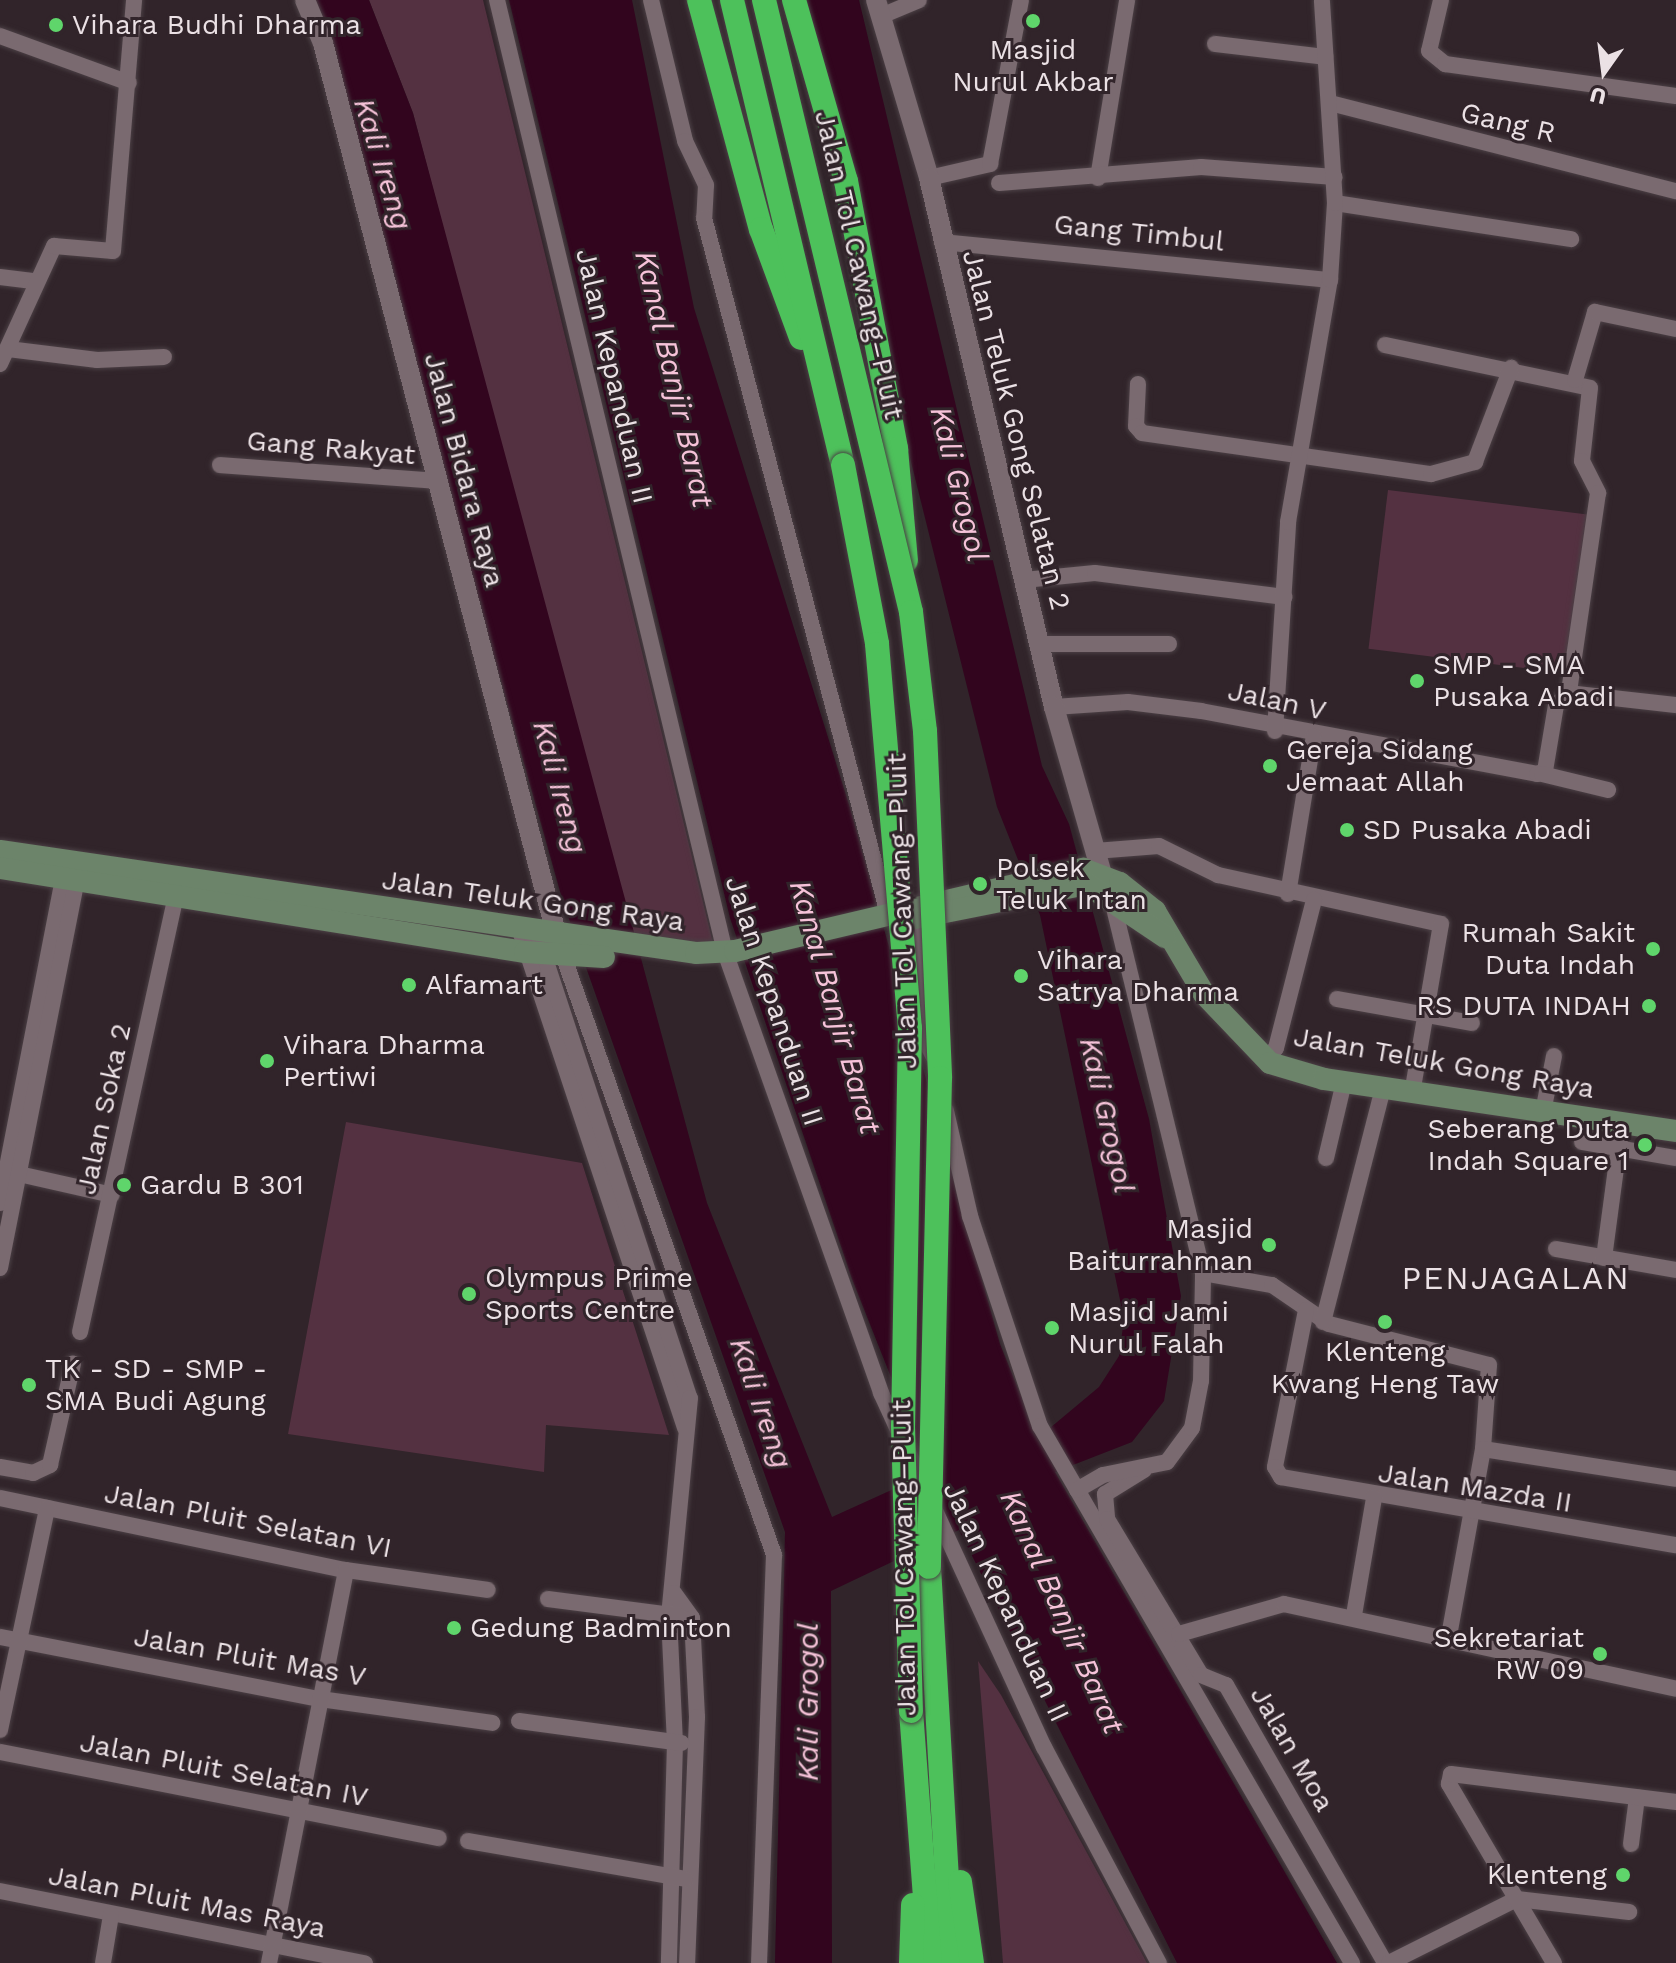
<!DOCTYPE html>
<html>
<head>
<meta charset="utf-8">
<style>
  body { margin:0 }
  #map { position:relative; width:1676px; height:1963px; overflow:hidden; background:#31242a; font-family:"Work Sans",sans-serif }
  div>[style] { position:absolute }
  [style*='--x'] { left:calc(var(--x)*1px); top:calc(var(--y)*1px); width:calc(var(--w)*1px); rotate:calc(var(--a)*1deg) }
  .green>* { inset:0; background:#543141; transform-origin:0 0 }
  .water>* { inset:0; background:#32051e }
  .roads { filter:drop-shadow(0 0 2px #4b4045) drop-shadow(0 0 2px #4b4045) }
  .minor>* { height:16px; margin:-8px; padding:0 8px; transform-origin:8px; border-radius:8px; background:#7a6a70 }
  .tertiary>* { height:20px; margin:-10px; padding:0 10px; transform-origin:10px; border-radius:10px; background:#7a6a70 }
  .secondary>* { height:22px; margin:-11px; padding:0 11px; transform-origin:11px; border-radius:11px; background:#6c846a }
  .motorway>* { height:24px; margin:-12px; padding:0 12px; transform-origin:12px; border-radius:12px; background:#4dc15b }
  .bridges { filter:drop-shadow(0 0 2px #4b4045) drop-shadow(0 0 2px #4b4045) }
  .motorway-bridge>* { height:24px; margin:-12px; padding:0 12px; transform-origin:12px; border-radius:12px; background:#4dc15b }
  .dots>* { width:22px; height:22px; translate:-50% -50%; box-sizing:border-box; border:4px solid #31242a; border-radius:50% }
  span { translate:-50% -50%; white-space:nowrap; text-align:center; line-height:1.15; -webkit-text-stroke:6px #31242a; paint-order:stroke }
  .poi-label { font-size:28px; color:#ebe1e5 }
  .left { translate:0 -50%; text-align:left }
  .right { translate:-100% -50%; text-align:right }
  .street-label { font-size:28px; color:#ebe1e5 }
  .water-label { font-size:30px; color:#f6c3d9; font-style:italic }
  .quarter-label { font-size:32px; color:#ebe1e5; letter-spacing:2px }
  .north { position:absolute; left:1564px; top:32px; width:80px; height:80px; -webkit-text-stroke:6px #31242a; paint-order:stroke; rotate:194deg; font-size:22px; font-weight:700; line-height:32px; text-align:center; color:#ebe1e5 }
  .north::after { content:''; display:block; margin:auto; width:28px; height:36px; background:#ebe1e5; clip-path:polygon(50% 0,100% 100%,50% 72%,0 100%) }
</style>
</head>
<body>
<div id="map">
  <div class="green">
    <div style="clip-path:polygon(369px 0,483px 0,713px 943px,632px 943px,413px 113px)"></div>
    <div style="left:1388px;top:490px;width:201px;height:160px;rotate:7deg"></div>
    <div style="clip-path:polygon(346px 1122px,582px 1163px,669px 1435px,546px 1425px,544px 1472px,288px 1434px)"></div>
    <div style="clip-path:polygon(978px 1661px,1001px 1695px,1147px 1963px,1003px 1963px)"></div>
  </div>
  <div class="water">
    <div style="clip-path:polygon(309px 0,369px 0,413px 113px,707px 1203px,832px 1517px,929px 1473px,852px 1279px,730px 918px,509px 0,632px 0,694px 308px,851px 811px,1000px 1344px,1038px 1438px,1099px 1387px,1119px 1356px,1124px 1319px,1040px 915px,997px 807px,796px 0,859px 0,1042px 766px,1069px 824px,1149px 1119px,1181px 1296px,1164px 1401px,1132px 1442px,1055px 1472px,1337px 1963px,1177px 1963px,959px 1530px,831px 1591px,832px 1963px,775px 1963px,785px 1532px,563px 902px)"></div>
  </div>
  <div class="roads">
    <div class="minor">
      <div style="--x:497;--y:0;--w:979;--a:76.53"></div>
      <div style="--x:725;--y:952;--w:468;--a:70.5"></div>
      <div style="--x:881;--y:1393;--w:390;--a:65.3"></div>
      <div style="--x:1044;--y:1747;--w:245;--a:62"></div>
      <div style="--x:651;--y:0;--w:145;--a:76.4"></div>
      <div style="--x:685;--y:141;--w:49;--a:64.5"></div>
      <div style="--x:706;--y:185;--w:33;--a:93"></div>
      <div style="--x:704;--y:218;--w:716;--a:75.19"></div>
      <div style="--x:1441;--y:0;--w:52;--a:103.2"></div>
      <div style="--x:1429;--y:51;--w:21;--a:39"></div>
      <div style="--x:1445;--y:64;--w:233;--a:7.9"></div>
      <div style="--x:881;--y:16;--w:41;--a:-22.8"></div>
      <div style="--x:0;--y:36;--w:137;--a:20"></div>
      <div style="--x:1215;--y:44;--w:111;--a:6.7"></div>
      <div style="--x:1330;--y:103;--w:357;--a:14.3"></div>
      <div style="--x:929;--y:178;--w:63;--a:-12.9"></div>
      <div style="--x:990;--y:164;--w:167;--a:-79.3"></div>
      <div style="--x:1098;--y:178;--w:180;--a:-80.7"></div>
      <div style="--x:999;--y:183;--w:203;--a:-4.5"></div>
      <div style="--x:1201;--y:167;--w:134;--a:4.3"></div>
      <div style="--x:1335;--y:203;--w:239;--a:8.7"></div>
      <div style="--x:942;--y:242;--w:390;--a:5.6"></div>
      <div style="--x:0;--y:277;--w:33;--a:7"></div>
      <div style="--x:1385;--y:345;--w:209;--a:11.8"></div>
      <div style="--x:1590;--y:388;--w:73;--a:96.3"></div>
      <div style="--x:1582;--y:461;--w:36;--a:63"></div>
      <div style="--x:1598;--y:493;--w:202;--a:98.3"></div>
      <div style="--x:8;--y:349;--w:90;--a:7"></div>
      <div style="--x:97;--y:360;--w:67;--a:-2.6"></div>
      <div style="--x:0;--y:364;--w:130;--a:-65.4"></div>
      <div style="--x:54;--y:246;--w:59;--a:4.8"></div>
      <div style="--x:113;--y:251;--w:252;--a:-85.2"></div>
      <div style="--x:1575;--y:380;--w:71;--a:-73.6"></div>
      <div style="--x:1595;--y:312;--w:83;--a:11.9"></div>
      <div style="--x:1138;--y:384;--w:42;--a:92.7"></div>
      <div style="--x:1136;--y:426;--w:9;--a:49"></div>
      <div style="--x:1142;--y:433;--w:292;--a:8.1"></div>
      <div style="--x:1431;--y:474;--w:46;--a:-15.3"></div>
      <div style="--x:1475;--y:462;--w:101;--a:-69"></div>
      <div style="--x:220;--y:465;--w:218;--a:4.2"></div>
      <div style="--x:1024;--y:580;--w:71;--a:-5.6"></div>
      <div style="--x:1095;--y:573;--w:191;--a:7.2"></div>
      <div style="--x:1039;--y:644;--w:130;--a:0"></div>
      <div style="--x:1569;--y:693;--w:108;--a:6.4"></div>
      <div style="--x:1054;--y:707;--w:74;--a:-3.9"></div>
      <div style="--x:1128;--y:702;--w:74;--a:7"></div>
      <div style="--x:1201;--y:711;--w:342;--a:10.6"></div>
      <div style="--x:1537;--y:774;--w:9;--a:-21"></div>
      <div style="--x:1545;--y:771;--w:67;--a:-80.5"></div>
      <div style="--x:1556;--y:705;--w:18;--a:-43"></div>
      <div style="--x:1275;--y:731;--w:209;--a:-86.4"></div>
      <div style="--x:1288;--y:522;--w:246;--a:-80.2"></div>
      <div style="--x:1330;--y:280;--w:77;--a:-86.3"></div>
      <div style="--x:1335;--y:203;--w:203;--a:-93.7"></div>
      <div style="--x:1542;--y:774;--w:68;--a:13.6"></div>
      <div style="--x:1095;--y:851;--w:64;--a:-4.5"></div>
      <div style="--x:1159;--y:846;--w:66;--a:26.2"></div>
      <div style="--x:1218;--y:875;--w:228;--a:12.4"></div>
      <div style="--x:1441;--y:924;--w:171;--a:99.7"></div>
      <div style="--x:1288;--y:894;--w:160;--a:-80.7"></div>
      <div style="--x:912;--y:908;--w:124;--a:85.8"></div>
      <div style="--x:921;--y:1032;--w:28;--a:63"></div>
      <div style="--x:520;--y:931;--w:524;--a:71.63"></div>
      <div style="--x:537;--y:934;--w:489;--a:71.8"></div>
      <div style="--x:690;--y:1398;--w:219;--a:95.5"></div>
      <div style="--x:669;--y:1616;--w:127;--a:87.3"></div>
      <div style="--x:675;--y:1743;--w:220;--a:91.6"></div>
      <div style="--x:563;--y:955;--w:636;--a:70.62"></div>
      <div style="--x:774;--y:1555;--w:408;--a:92.1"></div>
      <div style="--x:1337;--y:999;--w:137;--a:10.1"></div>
      <div style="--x:1265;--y:1060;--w:16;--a:-47"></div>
      <div style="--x:1276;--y:1048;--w:153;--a:-75.6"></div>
      <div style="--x:946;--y:1111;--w:108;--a:77.1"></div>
      <div style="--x:970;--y:1216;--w:221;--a:71.6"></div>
      <div style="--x:1040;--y:1426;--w:621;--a:59.84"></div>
      <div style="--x:1543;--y:1112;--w:57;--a:-78.9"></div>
      <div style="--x:1582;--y:1142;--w:95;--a:9.7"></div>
      <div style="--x:1326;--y:1158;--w:78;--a:-76.7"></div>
      <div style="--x:19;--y:1174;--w:95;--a:12.7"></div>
      <div style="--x:0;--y:1203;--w:330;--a:-79"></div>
      <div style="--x:1556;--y:1249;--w:122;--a:9.9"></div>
      <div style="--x:1604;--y:1258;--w:136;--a:-82.4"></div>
      <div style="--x:0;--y:1268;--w:396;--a:-78.8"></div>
      <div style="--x:1203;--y:1273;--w:70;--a:9.9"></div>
      <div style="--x:1272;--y:1285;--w:69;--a:34.4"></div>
      <div style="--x:1329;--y:1324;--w:165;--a:14.4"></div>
      <div style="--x:1489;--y:1365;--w:84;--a:94.1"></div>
      <div style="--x:1483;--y:1449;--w:190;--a:100.3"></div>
      <div style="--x:1306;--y:1310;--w:160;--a:101.2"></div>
      <div style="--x:1275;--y:1467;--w:12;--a:59"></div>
      <div style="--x:1281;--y:1477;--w:401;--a:9.8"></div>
      <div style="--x:1323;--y:1322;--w:242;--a:-75.6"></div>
      <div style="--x:80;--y:1332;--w:445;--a:-77.6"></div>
      <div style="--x:1483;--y:1449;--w:195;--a:8.8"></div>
      <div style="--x:0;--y:1467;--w:34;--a:10"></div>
      <div style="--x:33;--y:1473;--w:19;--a:-25"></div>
      <div style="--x:50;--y:1465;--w:104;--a:-77.2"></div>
      <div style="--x:1144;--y:1470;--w:46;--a:148.4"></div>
      <div style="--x:1105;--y:1494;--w:25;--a:85"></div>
      <div style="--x:1107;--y:1519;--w:182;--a:58.9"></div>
      <div style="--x:1201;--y:1675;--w:27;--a:22"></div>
      <div style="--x:1226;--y:1685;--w:320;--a:60.2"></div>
      <div style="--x:1077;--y:1490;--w:30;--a:-30"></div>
      <div style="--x:1103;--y:1475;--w:65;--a:-11.5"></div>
      <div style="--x:1167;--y:1462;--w:42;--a:-53.7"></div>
      <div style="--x:1192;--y:1428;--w:48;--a:-79.2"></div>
      <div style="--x:1201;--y:1381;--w:108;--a:-88.9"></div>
      <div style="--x:1203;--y:1273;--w:388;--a:-103.7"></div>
      <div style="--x:0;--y:1498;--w:353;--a:11.8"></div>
      <div style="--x:346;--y:1570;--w:143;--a:8"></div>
      <div style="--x:674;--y:1593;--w:31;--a:54"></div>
      <div style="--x:692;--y:1618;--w:99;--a:87.1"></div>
      <div style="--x:697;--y:1717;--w:246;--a:92.3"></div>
      <div style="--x:548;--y:1599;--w:132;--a:7.4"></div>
      <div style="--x:1354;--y:1615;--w:119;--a:-80.3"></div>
      <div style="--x:1179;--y:1634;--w:109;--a:-15.9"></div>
      <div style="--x:1284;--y:1604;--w:401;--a:12.2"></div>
      <div style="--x:0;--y:1637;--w:326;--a:11"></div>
      <div style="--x:320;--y:1699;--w:174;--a:7.9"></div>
      <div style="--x:519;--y:1721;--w:164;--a:7.7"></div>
      <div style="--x:0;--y:1730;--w:227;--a:-78"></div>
      <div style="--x:0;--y:1752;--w:447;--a:11.1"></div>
      <div style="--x:468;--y:1841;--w:220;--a:9.9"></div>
      <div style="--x:1631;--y:1844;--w:47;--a:-82.7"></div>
      <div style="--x:0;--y:1891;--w:372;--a:11.2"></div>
      <div style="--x:103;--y:1963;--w:49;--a:-80.5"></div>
      <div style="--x:269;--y:1963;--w:400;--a:-78.9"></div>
      <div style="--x:1389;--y:1963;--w:143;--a:-26.6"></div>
      <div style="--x:1517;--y:1899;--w:113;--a:6.6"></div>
      <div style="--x:1554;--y:1963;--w:208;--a:-120.4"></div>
      <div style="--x:1449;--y:1784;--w:10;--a:-79"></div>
      <div style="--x:1451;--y:1774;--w:227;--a:7.1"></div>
    </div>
    <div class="tertiary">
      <div style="--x:305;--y:0;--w:47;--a:67.3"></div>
      <div style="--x:323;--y:43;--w:936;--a:75.33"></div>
      <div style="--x:876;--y:0;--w:186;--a:73.4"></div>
      <div style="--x:929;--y:178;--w:544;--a:76.71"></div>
      <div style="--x:1054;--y:707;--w:174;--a:74"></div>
    </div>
    <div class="secondary">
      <div style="--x:0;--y:851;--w:703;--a:8.34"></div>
      <div style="--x:696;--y:953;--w:39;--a:-3"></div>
      <div style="--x:735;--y:951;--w:358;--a:-13.3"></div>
      <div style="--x:1083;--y:869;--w:40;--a:21"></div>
      <div style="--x:1120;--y:883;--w:45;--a:38.7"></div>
      <div style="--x:1155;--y:911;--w:96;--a:59.4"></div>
      <div style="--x:1204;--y:994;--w:95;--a:46.3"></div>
      <div style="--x:1270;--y:1063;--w:56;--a:16.5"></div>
      <div style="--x:1324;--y:1079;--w:356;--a:8.4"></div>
      <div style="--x:0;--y:868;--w:532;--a:9.09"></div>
      <div style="--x:525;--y:952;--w:79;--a:3.6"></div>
      <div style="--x:915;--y:918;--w:174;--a:-11.2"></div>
      <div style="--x:1086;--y:884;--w:95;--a:33.9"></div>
    </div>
    <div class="motorway">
      <div style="--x:699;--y:0;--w:237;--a:74.9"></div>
      <div style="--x:761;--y:229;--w:116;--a:69.8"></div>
      <div style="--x:732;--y:0;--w:478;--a:76.6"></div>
      <div style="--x:794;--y:0;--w:188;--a:74"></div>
      <div style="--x:846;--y:181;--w:273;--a:79.4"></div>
      <div style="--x:896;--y:449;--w:112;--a:84.9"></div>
      <div style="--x:929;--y:1567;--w:397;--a:86.7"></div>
      <div style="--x:911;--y:1711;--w:253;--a:85.7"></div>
      <div style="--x:960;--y:1882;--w:82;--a:81.6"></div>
      <div style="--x:911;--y:1963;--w:58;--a:-88"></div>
    </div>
  </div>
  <div class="bridges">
    <div class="motorway-bridge">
      <div style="--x:764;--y:0;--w:629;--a:76.49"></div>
      <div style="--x:911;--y:612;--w:120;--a:83.3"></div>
      <div style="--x:925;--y:731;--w:347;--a:87.5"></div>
      <div style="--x:940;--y:1078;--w:489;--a:91.3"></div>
      <div style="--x:843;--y:465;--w:182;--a:79.2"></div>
      <div style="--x:877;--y:644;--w:385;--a:85.1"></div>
      <div style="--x:910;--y:1028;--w:398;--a:91"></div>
      <div style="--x:903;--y:1426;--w:285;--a:88.4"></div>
    </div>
  </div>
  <div class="dots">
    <div style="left:1033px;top:21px;background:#5fd56b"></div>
    <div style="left:56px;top:25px;background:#5fd56b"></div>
    <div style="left:1417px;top:681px;background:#5fd56b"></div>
    <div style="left:1270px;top:766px;background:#5fd56b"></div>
    <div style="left:1347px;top:830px;background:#5fd56b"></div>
    <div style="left:980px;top:884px;background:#5fd56b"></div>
    <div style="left:1653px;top:949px;background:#5fd56b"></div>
    <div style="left:1021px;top:976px;background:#5fd56b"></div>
    <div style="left:409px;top:985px;background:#5fd56b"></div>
    <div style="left:1649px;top:1006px;background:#5fd56b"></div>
    <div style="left:267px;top:1061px;background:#5fd56b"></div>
    <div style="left:1645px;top:1145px;background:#5fd56b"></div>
    <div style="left:124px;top:1185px;background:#5fd56b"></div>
    <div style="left:1269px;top:1245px;background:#5fd56b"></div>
    <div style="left:469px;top:1294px;background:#5fd56b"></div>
    <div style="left:1385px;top:1322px;background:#5fd56b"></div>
    <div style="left:1052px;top:1328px;background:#5fd56b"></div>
    <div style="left:29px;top:1385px;background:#5fd56b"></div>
    <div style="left:454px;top:1628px;background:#5fd56b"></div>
    <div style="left:1600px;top:1654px;background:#5fd56b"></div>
    <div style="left:1623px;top:1875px;background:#5fd56b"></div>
  </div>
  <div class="poi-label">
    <span class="left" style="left:72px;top:25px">Vihara Budhi Dharma</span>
    <span style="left:1033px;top:66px">Masjid<br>Nurul Akbar</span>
    <span class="left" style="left:1433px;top:681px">SMP - SMA<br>Pusaka Abadi</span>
    <span class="left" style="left:1286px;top:766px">Gereja Sidang<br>Jemaat Allah</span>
    <span class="left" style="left:1363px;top:830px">SD Pusaka Abadi</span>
    <span class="left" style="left:996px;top:884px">Polsek<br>Teluk Intan</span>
    <span class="right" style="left:1635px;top:949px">Rumah Sakit<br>Duta Indah</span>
    <span class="left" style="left:1037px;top:976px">Vihara<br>Satrya Dharma</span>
    <span class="left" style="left:425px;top:985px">Alfamart</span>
    <span class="right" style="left:1631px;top:1006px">RS DUTA INDAH</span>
    <span class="left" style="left:283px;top:1061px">Vihara Dharma<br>Pertiwi</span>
    <span class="right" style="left:1629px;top:1145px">Seberang Duta<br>Indah Square 1</span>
    <span class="left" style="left:140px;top:1185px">Gardu B 301</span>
    <span class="right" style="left:1253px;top:1245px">Masjid<br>Baiturrahman</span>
    <span class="left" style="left:485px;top:1294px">Olympus Prime<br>Sports Centre</span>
    <span class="left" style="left:1068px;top:1328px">Masjid Jami<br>Nurul Falah</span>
    <span style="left:1385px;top:1368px">Klenteng<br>Kwang Heng Taw</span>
    <span class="left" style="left:45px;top:1385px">TK - SD - SMP -<br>SMA Budi Agung</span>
    <span class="left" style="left:470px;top:1628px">Gedung Badminton</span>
    <span class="right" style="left:1584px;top:1654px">Sekretariat<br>RW 09</span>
    <span class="right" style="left:1607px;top:1875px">Klenteng</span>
  </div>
  <div class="street-label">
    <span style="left:1508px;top:123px;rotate:13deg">Gang R</span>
    <span style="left:1139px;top:233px;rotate:6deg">Gang Timbul</span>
    <span style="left:859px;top:265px;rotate:77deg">Jalan Tol Cawang–Pluit</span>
    <span style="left:614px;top:376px;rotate:77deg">Jalan Kepanduan II</span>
    <span style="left:1016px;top:430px;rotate:76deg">Jalan Teluk Gong Selatan 2</span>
    <span style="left:331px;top:448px;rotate:5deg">Gang Rakyat</span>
    <span style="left:464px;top:470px;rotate:75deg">Jalan Bidara Raya</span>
    <span style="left:1277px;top:701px;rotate:12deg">Jalan V</span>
    <span style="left:533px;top:901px;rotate:8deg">Jalan Teluk Gong Raya</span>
    <span style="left:902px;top:911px;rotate:-92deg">Jalan Tol Cawang–Pluit</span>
    <span style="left:774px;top:1001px;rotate:72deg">Jalan Kepanduan II</span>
    <span style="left:1444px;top:1063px;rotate:10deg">Jalan Teluk Gong Raya</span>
    <span style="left:104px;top:1109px;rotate:-78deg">Jalan Soka 2</span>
    <span style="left:1475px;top:1488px;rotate:9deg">Jalan Mazda II</span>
    <span style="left:248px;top:1521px;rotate:11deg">Jalan Pluit Selatan VI</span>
    <span style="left:904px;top:1558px;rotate:-91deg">Jalan Tol Cawang–Pluit</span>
    <span style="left:1006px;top:1602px;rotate:65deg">Jalan Kepanduan II</span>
    <span style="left:250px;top:1657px;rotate:10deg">Jalan Pluit Mas V</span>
    <span style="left:1292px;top:1749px;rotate:60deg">Jalan Moa</span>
    <span style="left:224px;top:1770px;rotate:11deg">Jalan Pluit Selatan IV</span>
    <span style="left:187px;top:1902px;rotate:11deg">Jalan Pluit Mas Raya</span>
  </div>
  <div class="water-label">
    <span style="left:383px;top:164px;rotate:73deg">Kali Ireng</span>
    <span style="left:674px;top:379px;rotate:77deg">Kanal Banjir Barat</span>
    <span style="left:959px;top:484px;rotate:76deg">Kali Grogol</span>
    <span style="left:560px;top:787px;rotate:75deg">Kali Ireng</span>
    <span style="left:835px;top:1007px;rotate:74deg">Kanal Banjir Barat</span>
    <span style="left:1107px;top:1115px;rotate:77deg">Kali Grogol</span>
    <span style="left:761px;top:1403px;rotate:71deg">Kali Ireng</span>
    <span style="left:1062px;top:1612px;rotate:66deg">Kanal Banjir Barat</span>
    <span style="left:808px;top:1702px;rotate:-90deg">Kali Grogol</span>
  </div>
  <div class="quarter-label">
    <span style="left:1516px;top:1278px">PENJAGALAN</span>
  </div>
  <div class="north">U</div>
</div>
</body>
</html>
